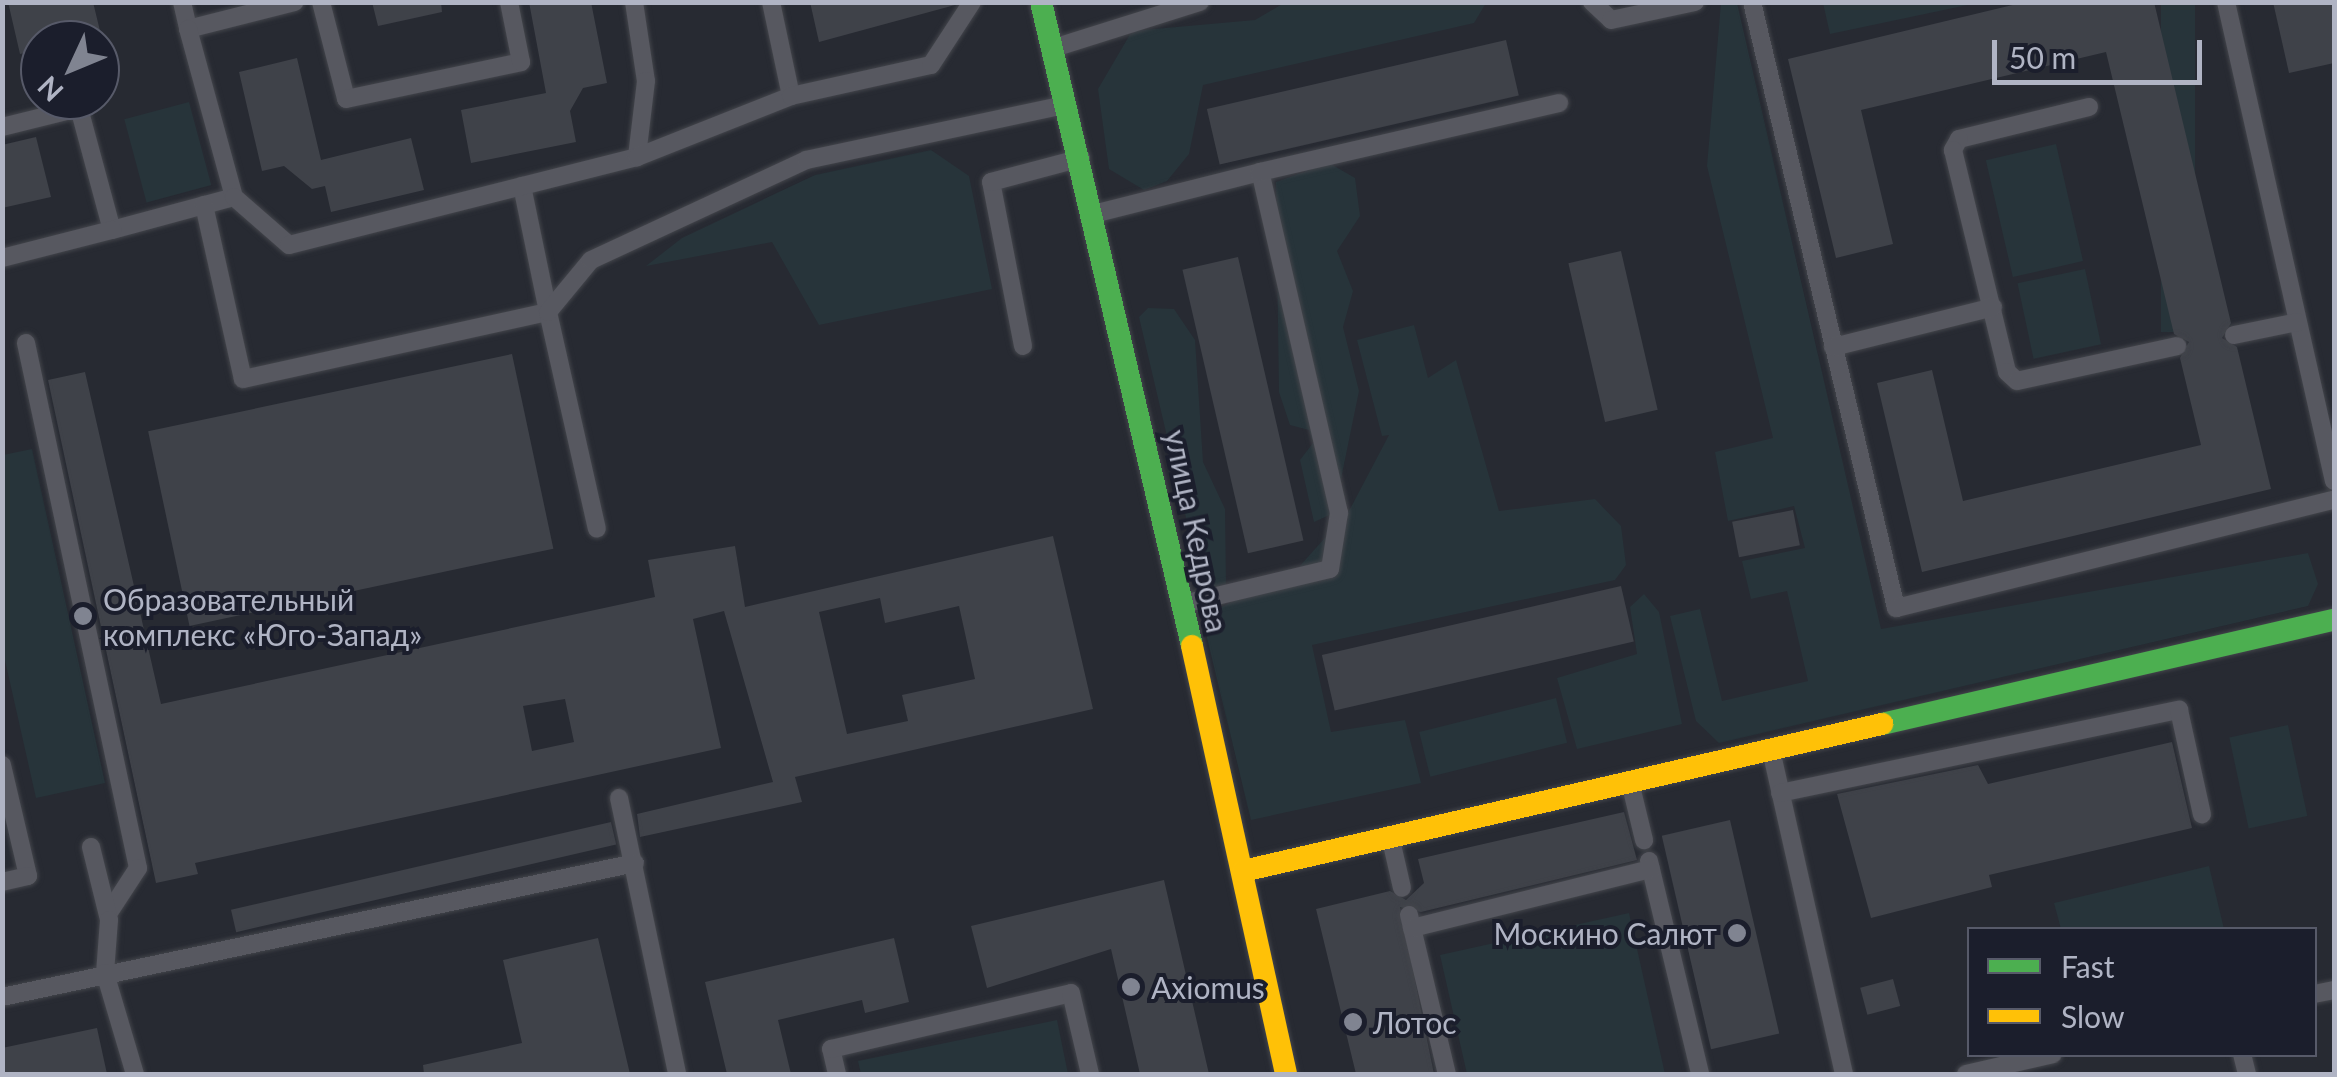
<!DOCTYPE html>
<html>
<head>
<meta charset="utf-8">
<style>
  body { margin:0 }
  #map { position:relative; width:2337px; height:1077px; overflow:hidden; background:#272a32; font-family:Lato,sans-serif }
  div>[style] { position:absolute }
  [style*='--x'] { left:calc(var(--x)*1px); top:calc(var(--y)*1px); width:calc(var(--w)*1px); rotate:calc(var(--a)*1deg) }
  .green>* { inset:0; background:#27343a; transform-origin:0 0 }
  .building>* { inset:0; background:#3f4249; transform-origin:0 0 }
  .roads { filter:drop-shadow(0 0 2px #43454b) drop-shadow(0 0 2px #43454b) }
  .lane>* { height:18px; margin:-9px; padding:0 9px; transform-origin:9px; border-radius:9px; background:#575860 }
  .fast>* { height:22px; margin:-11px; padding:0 11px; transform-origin:11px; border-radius:11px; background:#4caf50 }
  .slow>* { height:22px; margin:-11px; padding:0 11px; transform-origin:11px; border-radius:11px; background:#ffc107 }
  .dots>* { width:28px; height:28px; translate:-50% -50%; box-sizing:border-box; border:5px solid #1b1e2c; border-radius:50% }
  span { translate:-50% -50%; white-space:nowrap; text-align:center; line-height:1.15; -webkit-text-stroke:8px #1b1e2c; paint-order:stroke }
  .street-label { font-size:30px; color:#b0b4c4 }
  .poi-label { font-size:30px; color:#b0b4c4 }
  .left { translate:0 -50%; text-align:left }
  .right { translate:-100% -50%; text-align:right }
  .frame { position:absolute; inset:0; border:5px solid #b0b4c4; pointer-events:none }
  .legend { position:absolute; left:1967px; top:927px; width:350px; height:130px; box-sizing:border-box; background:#1b1e2c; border:2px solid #575a69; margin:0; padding:12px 18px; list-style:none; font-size:30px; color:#b0b4c4 }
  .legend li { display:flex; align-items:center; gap:20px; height:50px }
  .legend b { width:50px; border:2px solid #575a69 }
  .north { position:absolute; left:20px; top:20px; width:100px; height:100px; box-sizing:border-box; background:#1b1e2c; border:2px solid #575a69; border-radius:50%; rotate:226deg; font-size:28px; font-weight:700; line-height:40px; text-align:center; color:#b0b4c4 }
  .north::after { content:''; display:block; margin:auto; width:35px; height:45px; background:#808491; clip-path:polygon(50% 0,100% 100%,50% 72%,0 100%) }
  .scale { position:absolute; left:1992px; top:40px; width:210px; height:45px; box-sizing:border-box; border:5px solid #b0b4c4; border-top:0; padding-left:12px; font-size:30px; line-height:35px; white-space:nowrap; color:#b0b4c4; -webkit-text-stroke:8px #1b1e2c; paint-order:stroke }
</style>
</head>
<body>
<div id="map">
  <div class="green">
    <div style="clip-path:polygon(1284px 3px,1486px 3px,1474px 23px,1203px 85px,1189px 154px,1167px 181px,1144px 190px,1109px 169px,1098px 89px,1132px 31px,1255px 20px)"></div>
    <div style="clip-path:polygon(1721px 3px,1737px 3px,1881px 629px,2308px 553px,2318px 584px,2308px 606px,1719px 743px,1696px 721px,1670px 616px,1700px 609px,1722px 701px,1808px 681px,1787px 591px,1751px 599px,1742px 561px,1805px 548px,1794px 506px,1728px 521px,1715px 452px,1773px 438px,1707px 166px)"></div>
    <div style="clip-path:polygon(1823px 3px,1823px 2px,1977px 3px,1830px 34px)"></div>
    <div style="left:2161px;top:3px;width:34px;height:329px"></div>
    <div style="left:189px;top:102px;width:86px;height:67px;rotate:75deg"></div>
    <div style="left:2056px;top:144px;width:120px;height:72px;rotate:77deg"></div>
    <div style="clip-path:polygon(931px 150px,969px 176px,992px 289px,819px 325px,772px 242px,646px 266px,682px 238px,815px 175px)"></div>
    <div style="clip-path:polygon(1329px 163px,1355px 178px,1360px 216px,1337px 251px,1353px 291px,1343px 327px,1359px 391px,1334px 513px,1314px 522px,1300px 460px,1313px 443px,1309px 430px,1290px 425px,1279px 392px,1276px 182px)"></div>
    <div style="left:2085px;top:269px;width:77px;height:69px;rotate:78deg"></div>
    <div style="clip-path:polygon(1148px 308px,1174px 309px,1195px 340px,1203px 462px,1225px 509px,1226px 585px,1203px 590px,1139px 317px)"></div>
    <div style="clip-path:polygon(1414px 325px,1428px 378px,1456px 360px,1499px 511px,1595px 499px,1621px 526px,1626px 565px,1615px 580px,1312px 645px,1331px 732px,1405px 720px,1421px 783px,1251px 820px,1202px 617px,1298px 568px,1349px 511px,1389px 435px,1382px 436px,1357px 340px)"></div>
    <div style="clip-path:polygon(32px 449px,105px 783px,36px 798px,2px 647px,3px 455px)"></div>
    <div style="clip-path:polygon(1644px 594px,1659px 612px,1682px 724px,1577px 749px,1557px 678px,1637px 654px,1630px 607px)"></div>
    <div style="left:1556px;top:698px;width:46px;height:141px;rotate:76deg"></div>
    <div style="left:2288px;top:725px;width:93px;height:60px;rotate:78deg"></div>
    <div style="clip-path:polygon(2209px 866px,2224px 929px,2061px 929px,2054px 903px)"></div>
    <div style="clip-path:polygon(1629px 913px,1665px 1074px,1467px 1074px,1440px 955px)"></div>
    <div style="clip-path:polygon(1057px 1020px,1068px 1074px,861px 1074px,858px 1061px)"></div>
  </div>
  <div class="building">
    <div style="clip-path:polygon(8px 2px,93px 2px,101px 35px,40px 40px,40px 49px,20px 54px)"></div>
    <div style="clip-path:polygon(372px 2px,441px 2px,442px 12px,378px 26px)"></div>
    <div style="clip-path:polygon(529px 2px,591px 2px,607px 83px,583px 88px,570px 111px,576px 142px,471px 163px,461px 110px,546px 93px)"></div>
    <div style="clip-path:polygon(810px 2px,955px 2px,955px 5px,819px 42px)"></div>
    <div style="clip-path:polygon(2025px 2px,2154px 2px,2231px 323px,2222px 338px,2237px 347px,2271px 489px,1922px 572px,1877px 383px,1932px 370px,1963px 501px,2201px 445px,2180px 358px,2189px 342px,2174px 334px,2106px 52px,1861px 110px,1893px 244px,1836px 258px,1788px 59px)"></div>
    <div style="clip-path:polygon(2273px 2px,2334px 2px,2334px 63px,2289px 73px)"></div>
    <div style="left:1506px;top:40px;width:57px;height:307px;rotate:77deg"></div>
    <div style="clip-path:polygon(297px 58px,321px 160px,411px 138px,424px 190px,331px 212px,325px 186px,312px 189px,284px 166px,262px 171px,239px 72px)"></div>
    <div style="clip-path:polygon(36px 137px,51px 197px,2px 208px,2px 145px)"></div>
    <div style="left:1621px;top:251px;width:163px;height:54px;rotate:77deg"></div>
    <div style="left:1238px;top:257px;width:291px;height:57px;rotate:77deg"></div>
    <div style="left:512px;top:354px;width:199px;height:372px;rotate:78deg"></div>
    <div style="clip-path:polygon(evenodd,85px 372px,161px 704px,655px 597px,648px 560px,735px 546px,745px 607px,1053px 536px,1093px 709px,795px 777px,802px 802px,640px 837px,637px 814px,773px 782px,724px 611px,693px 619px,721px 748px,195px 863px,198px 874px,156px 883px,48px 380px,85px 372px,880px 598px,885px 623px,959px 606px,975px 679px,902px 695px,908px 721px,847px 734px,819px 612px,880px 598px,85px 372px,565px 699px,574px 742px,532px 751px,523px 706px,565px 699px)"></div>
    <div style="left:1793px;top:510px;width:36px;height:62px;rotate:79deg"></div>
    <div style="left:1621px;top:586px;width:57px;height:307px;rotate:77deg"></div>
    <div style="clip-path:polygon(2172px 742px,2192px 828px,1989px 875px,1992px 887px,1871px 918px,1837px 794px,1978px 765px,1988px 784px)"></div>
    <div style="clip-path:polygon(1624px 812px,1637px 860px,1421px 912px,1400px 907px,1434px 1074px,1356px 1074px,1316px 909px,1390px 891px,1406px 900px,1424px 883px,1418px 859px)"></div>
    <div style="left:1730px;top:820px;width:219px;height:70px;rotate:77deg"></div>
    <div style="left:611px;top:822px;width:23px;height:390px;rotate:77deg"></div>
    <div style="clip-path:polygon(1164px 880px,1209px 1074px,1140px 1074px,1111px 949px,987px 988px,971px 926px)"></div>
    <div style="clip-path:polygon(598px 938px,630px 1074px,424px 1074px,423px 1065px,522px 1043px,503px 960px)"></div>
    <div style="clip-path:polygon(894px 938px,909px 1002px,865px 1013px,862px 1000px,778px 1020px,791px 1074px,727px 1074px,705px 982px)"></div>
    <div style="left:1893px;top:979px;width:28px;height:34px;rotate:75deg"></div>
    <div style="clip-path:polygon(97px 1028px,107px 1074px,2px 1074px,2px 1048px)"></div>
  </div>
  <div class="roads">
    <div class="lane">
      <div style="--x:182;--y:2;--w:28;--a:77"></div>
      <div style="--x:188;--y:29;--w:110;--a:-14.2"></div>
      <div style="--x:321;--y:2;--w:100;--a:75.5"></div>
      <div style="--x:346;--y:99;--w:179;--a:-11.9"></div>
      <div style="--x:521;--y:62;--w:61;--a:-101.3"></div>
      <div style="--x:634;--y:2;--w:80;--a:81.4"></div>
      <div style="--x:646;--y:81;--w:77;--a:96.8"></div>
      <div style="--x:771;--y:2;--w:96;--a:78"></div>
      <div style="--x:1592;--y:2;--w:26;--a:43"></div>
      <div style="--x:1611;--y:20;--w:86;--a:-12.1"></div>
      <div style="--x:1752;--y:2;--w:623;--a:76.63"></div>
      <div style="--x:1896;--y:608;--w:451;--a:-13.9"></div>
      <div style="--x:2226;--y:2;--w:491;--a:77.3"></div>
      <div style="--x:1054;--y:48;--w:153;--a:-17.5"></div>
      <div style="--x:2089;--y:107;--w:134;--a:166.2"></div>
      <div style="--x:1959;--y:139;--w:13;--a:119"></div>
      <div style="--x:1953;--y:150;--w:228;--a:76.3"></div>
      <div style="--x:2007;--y:372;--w:13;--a:42"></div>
      <div style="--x:2017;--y:381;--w:164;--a:-12.3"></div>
      <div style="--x:2;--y:127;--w:79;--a:-13.9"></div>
      <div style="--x:79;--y:108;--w:126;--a:74.9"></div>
      <div style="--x:112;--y:230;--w:126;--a:-15.1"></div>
      <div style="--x:234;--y:197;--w:174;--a:-105.3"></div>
      <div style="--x:522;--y:186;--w:129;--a:78.3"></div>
      <div style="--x:234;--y:197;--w:73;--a:41.1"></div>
      <div style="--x:289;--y:245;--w:359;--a:-14.2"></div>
      <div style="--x:637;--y:157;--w:166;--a:-21.6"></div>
      <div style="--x:791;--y:96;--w:143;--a:-12.5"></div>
      <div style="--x:931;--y:65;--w:75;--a:-56.9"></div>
      <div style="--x:204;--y:205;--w:178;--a:77.4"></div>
      <div style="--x:243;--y:379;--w:312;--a:-12.4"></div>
      <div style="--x:548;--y:312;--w:222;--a:77.3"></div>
      <div style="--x:1101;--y:212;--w:164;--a:-14.1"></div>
      <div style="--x:2;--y:258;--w:114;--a:-14.3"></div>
      <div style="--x:548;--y:312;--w:67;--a:-50.4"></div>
      <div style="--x:591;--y:260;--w:237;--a:-24.9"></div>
      <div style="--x:806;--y:160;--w:265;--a:-12"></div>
      <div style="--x:2234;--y:335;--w:65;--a:-11.5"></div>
      <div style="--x:26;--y:343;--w:537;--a:77.96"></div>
      <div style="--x:138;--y:868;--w:55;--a:123.1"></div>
      <div style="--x:1023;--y:346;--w:167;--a:-101"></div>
      <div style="--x:991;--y:182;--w:93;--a:-14.9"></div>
      <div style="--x:1833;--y:347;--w:165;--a:-14"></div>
      <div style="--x:1183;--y:604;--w:151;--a:-13.4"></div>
      <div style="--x:1330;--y:569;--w:57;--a:-80.9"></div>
      <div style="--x:1339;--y:513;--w:350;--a:-103"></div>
      <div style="--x:1260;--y:172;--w:307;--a:-13"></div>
      <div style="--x:1771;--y:750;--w:332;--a:77.3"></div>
      <div style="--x:2;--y:765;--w:114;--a:76.8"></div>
      <div style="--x:28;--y:876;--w:27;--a:167"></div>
      <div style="--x:1630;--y:782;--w:60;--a:76.4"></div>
      <div style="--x:1780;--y:793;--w:408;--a:-11.8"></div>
      <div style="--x:2179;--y:710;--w:107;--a:77.6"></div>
      <div style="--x:619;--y:798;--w:282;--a:78.1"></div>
      <div style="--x:1391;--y:840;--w:49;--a:77.1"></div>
      <div style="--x:91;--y:847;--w:75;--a:76.1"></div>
      <div style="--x:109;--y:920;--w:53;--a:94.3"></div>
      <div style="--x:105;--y:973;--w:105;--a:73.5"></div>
      <div style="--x:1649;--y:861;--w:219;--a:76.5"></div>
      <div style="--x:1409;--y:915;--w:163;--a:76.6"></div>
      <div style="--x:1412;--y:928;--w:246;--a:-13.9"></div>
      <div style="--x:2314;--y:994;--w:20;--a:-11"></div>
      <div style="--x:2;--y:997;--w:647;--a:-11.95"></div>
      <div style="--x:2242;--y:1054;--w:21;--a:76"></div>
      <div style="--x:837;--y:1074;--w:26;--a:-103"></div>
      <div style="--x:831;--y:1049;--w:246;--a:-13.1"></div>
      <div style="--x:1071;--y:993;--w:83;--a:76.8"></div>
      <div style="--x:1966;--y:1074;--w:89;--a:-12.9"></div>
    </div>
    <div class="fast">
      <div style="--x:1041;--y:2;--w:661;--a:76.8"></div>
      <div style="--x:1882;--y:724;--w:464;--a:-13"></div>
    </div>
    <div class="slow">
      <div style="--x:1192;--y:646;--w:438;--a:77.6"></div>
      <div style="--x:1243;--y:871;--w:656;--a:-12.96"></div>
    </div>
  </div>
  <div class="dots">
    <div style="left:83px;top:616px;background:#808491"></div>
    <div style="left:1737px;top:933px;background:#808491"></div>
    <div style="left:1131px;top:987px;background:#808491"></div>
    <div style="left:1353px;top:1022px;background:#808491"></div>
  </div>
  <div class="street-label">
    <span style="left:1197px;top:531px;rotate:78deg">улица Кедрова</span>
  </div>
  <div class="poi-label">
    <span class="left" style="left:103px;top:616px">Образовательный<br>комплекс «Юго-Запад»</span>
    <span class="right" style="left:1717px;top:933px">Москино Салют</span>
    <span class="left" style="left:1151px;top:987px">Axiomus</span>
    <span class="left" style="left:1373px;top:1022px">Лотос</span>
  </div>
  <div class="frame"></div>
  <ul class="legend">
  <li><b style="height:12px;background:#4caf50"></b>Fast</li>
  <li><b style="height:12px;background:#ffc107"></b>Slow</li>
  </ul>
  <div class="north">N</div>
  <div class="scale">50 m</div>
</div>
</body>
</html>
